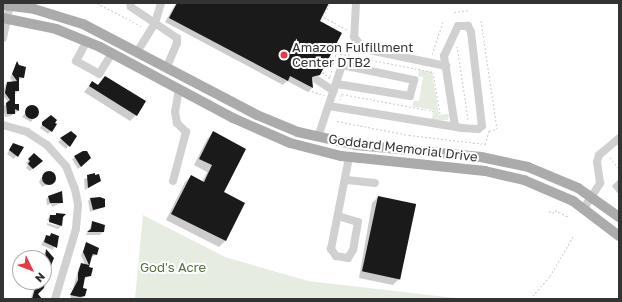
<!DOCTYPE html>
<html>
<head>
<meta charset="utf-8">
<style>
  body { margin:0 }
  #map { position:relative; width:622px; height:302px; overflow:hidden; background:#fff; font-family:"Golos Text",sans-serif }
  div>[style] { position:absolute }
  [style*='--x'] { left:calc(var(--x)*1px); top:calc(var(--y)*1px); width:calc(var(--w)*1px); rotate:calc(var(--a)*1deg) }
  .green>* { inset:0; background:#e6ecdf }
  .shadow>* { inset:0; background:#0003 }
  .building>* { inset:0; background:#1a1a1a; transform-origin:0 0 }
  .round { border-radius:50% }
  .path>* { height:1px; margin-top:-0.5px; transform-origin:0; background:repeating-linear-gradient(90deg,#cdcdcd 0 2px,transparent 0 4px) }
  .minor>* { height:8px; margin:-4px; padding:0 4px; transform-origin:4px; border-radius:4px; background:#d0d0d0 }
  .major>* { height:10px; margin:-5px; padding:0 5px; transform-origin:5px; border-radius:5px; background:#ababab }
  .dots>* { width:11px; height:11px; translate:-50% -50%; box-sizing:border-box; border:2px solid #fff; border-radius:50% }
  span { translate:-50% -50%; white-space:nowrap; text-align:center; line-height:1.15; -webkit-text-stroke:4px #fff; paint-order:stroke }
  .poi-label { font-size:13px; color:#333 }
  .left { translate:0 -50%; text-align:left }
  .street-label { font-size:13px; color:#333 }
  .park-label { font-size:13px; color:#56703f }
  .frame { position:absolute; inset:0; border:4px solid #333; pointer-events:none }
  .north { position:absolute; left:12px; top:250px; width:40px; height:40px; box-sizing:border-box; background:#fff; border:1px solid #adadad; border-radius:50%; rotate:133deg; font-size:11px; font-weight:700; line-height:16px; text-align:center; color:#333 }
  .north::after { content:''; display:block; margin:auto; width:14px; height:18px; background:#e63946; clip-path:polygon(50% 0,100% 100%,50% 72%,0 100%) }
</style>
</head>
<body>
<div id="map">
  <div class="green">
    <div style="clip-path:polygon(419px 70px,432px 72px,439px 115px,449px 114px,448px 120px,432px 120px,433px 110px,343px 94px,412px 106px,414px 101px,419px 101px,423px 77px,418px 76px)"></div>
    <div style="clip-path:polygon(143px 215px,225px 257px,308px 281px,464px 299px,135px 299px)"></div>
  </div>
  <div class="shadow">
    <div style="clip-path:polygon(176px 3px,328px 3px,319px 21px,319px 75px,311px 80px,312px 88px,308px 92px,287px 81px,283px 85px,165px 22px)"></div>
    <div style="clip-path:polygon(17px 63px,23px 78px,18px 80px,18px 91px,15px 94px,14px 105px,18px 105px,18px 111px,11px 116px,5px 117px,3px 107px,8px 102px,3px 96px,5px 85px,13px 82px,10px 78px)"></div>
    <div style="clip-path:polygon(105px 77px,136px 115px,130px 121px,84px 92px,92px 82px,97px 86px)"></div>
    <div style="clip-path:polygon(32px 105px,37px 108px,35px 111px,38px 112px,31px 122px,22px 117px)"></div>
    <div style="clip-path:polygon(43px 123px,51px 131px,48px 134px,40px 128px)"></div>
    <div style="clip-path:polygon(71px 132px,75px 137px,66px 149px,58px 142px)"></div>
    <div style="clip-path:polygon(213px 133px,223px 193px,244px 204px,225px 241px,219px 247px,166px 220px,185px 182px,191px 176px,202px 182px,207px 172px,194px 165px,207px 139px)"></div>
    <div style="clip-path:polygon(13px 144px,23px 147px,14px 159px,7px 154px)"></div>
    <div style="clip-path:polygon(31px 157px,39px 163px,30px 171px,26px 168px,28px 165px,26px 163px)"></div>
    <div style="clip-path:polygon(75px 157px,90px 158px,78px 169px,72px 159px)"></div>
    <div style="clip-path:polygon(51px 171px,56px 180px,42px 187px,39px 182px,41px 178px)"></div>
    <div style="clip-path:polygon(98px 175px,100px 181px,85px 190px,84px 179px)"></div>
    <div style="clip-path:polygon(618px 180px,619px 180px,619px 195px,612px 186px)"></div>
    <div style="clip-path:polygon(49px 196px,62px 203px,52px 207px,51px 204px,47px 205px,46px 199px)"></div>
    <div style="clip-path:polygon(378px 197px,399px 279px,393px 285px,359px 278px,372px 203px)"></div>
    <div style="clip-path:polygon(90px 199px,104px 207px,90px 212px,88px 201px)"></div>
    <div style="clip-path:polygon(50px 216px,62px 217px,61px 226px,58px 229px,47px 225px,47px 223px,60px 227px,47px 220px)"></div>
    <div style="clip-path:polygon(93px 222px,100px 223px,103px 232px,100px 235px,86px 235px)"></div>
    <div style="clip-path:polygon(46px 236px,57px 237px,53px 250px,41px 245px)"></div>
    <div style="clip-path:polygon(87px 243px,96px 255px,91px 257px,88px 268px,90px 276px,84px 279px,82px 288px,84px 296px,81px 299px,70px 299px,79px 267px,85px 265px,81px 255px)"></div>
    <div style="clip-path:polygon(46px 251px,49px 267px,44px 272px,44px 258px,39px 258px,42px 257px)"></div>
    <div style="clip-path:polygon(44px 276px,47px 278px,37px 294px,41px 299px,27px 299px,31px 298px,33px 291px,34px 287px,30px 286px,31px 282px,44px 282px)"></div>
  </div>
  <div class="building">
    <div style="clip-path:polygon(177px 3px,329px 3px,320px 21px,342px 33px,320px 75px,312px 77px,313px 88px,290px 76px,288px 81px,169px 18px)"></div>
    <div style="clip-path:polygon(17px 61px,19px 65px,26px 67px,24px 78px,19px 77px,19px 91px,15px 91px,15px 104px,19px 104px,19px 111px,15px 109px,15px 114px,7px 114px,6px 103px,10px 100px,5px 93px,7px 82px,17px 81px,12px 74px)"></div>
    <div style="clip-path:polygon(105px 76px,146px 101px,137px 116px,89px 86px,92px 81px,98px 85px)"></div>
    <div class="round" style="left:25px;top:105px;width:14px;height:14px"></div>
    <div style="clip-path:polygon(51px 115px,57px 120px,55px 123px,57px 124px,52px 132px,42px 125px,42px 122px)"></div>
    <div style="clip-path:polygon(71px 131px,77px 136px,70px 147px,60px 138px)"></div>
    <div style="clip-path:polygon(213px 131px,246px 149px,224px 192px,245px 203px,226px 241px,171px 214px,191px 175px,204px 182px,212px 165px,199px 159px)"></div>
    <div style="clip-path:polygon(13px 143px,24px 147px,18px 157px,9px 150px)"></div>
    <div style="clip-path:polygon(83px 151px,87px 151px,91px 158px,81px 167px,74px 156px)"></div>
    <div style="clip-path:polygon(34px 153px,43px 161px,33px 169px,28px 164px,30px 161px,28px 159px)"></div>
    <div class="round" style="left:42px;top:171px;width:14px;height:14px"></div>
    <div style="clip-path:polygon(95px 173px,95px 175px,99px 174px,101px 181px,88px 188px,87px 175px)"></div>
    <div style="clip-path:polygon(62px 191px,63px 203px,50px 203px,48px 196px)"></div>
    <div style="left:378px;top:196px;width:39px;height:77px;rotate:12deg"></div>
    <div style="clip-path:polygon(100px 197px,105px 199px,105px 207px,93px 210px,90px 198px)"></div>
    <div style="clip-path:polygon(56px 213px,66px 214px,63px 217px,62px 226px,49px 222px,50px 215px,56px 215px)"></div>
    <div style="clip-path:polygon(92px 221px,105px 225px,104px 232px,87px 232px,91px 229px)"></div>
    <div style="clip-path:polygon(51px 233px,59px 236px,57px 248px,44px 242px,46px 235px,50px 236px)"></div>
    <div style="clip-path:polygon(86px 242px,99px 248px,97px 255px,93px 254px,92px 256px,89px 267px,93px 268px,91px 276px,85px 277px,83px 288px,87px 289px,85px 296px,80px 297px,70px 295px,78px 280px,78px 273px,81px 263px,89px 265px,83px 252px)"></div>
    <div style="clip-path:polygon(46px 249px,54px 258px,50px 268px,44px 273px)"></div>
    <div style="clip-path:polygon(37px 282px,45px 282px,44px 288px,38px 294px,42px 299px,32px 299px)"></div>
  </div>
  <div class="path">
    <div style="--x:97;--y:3;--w:50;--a:27.6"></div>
    <div style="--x:454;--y:12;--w:16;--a:-7"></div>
    <div style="--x:324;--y:17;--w:26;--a:29"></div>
    <div style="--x:321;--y:20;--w:19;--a:-62"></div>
    <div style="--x:334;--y:28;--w:4;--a:-56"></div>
    <div style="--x:457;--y:46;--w:74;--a:81.4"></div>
    <div style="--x:432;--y:54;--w:36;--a:-71"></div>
    <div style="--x:348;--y:55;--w:11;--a:-80"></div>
    <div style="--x:322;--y:72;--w:10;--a:37"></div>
    <div style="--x:330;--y:76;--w:24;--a:-75"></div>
    <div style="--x:336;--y:53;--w:99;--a:11.1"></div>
    <div style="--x:433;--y:72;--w:43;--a:80.5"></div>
    <div style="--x:291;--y:80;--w:20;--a:30"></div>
    <div style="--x:308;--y:90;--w:17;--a:17"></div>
    <div style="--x:342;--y:94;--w:93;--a:10.6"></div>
    <div style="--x:340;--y:100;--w:8;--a:-76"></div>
    <div style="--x:337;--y:121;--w:73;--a:11"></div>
    <div style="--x:409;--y:135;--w:77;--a:6.8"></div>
    <div style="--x:485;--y:144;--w:14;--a:-73"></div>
    <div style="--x:489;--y:131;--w:8;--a:-14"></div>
    <div style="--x:497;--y:129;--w:110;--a:-98.4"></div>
    <div style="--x:610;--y:157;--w:15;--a:53"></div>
    <div style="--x:549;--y:211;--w:4;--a:27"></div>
    <div style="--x:553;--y:213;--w:4;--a:-56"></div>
    <div style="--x:555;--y:210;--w:16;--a:27"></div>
    <div style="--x:530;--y:299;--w:30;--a:-49"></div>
    <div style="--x:550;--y:276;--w:48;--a:-59.7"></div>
  </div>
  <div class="minor">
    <div style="--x:130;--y:3;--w:4;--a:76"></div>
    <div style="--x:131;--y:7;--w:55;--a:34"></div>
    <div style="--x:177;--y:38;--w:5;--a:90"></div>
    <div style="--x:177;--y:43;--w:26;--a:113"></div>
    <div style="--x:356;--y:3;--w:34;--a:93"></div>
    <div style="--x:354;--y:37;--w:16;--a:50"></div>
    <div style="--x:364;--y:49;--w:84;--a:11.7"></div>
    <div style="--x:3;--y:38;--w:34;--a:-78"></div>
    <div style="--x:87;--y:41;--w:23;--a:119"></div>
    <div style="--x:76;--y:61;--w:26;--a:29"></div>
    <div style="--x:99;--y:74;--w:25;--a:-58"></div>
    <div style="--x:137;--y:52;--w:34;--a:-58"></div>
    <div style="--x:155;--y:23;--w:21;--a:-73"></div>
    <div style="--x:317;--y:80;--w:20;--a:33"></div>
    <div style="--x:329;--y:106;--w:135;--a:9.4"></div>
    <div style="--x:462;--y:128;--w:16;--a:4"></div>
    <div style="--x:478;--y:129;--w:5;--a:-37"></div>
    <div style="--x:482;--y:126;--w:95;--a:-96.7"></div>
    <div style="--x:471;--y:32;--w:7;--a:-117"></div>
    <div style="--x:468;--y:26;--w:10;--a:180"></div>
    <div style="--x:458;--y:26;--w:33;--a:115"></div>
    <div style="--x:444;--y:56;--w:71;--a:81.1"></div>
    <div style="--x:3;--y:125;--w:25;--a:16"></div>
    <div style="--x:27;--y:132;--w:24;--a:33"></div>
    <div style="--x:47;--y:145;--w:28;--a:48"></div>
    <div style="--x:66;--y:166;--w:25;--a:69"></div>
    <div style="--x:75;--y:189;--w:16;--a:79"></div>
    <div style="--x:78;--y:205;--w:24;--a:95"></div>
    <div style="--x:76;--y:229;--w:73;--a:106.7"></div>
    <div style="--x:318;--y:137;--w:76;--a:-71.6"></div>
    <div style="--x:342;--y:65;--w:74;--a:11.8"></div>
    <div style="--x:414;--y:80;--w:16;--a:104"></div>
    <div style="--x:410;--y:96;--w:74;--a:-170.7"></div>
    <div style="--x:347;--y:180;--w:28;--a:6"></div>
    <div style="--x:173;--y:181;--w:51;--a:-75.1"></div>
    <div style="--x:186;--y:132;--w:13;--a:-135"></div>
    <div style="--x:177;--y:123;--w:11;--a:-100"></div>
    <div style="--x:175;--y:112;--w:23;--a:-80"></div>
    <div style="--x:584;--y:208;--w:30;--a:-57"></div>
    <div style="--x:600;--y:183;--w:21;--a:-98"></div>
    <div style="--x:597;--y:162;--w:7;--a:-74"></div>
    <div style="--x:599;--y:155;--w:26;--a:-40"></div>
    <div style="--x:338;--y:216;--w:21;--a:17"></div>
    <div style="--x:358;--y:222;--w:28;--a:100"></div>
    <div style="--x:353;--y:250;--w:9;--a:122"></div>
    <div style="--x:348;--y:258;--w:12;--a:-171"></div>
    <div style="--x:336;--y:256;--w:9;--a:-126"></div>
    <div style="--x:331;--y:249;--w:94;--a:-78.9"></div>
  </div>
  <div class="major">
    <div style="--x:3;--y:5;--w:31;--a:7"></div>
    <div style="--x:34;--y:9;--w:51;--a:17"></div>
    <div style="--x:83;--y:24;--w:196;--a:27.6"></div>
    <div style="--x:257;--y:115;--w:44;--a:22.5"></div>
    <div style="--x:298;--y:132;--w:59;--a:12.6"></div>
    <div style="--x:356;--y:145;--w:126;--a:5.5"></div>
    <div style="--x:481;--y:157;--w:48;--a:12"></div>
    <div style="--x:528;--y:167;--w:54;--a:22.8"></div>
    <div style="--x:578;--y:188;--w:50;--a:35.3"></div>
    <div style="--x:3;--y:18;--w:54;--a:11.7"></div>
    <div style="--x:56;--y:29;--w:48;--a:22.2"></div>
    <div style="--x:100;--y:47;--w:151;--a:28.1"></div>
    <div style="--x:233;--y:118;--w:62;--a:23.7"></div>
    <div style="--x:290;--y:143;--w:53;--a:14.3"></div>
    <div style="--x:341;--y:156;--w:145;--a:5.9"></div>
    <div style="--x:485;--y:171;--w:40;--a:13"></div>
    <div style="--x:524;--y:180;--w:53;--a:23.2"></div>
    <div style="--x:573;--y:201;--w:58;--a:37.3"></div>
  </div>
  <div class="dots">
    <div style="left:284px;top:55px;background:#e63946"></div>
  </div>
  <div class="poi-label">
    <span class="left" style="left:292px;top:55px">Amazon Fulfillment<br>Center DTB2</span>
  </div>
  <div class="street-label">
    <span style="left:403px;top:148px;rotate:7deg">Goddard Memorial Drive</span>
  </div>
  <div class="park-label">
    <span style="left:173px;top:267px">God's Acre</span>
  </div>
  <div class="frame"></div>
  <div class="north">N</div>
</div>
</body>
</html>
